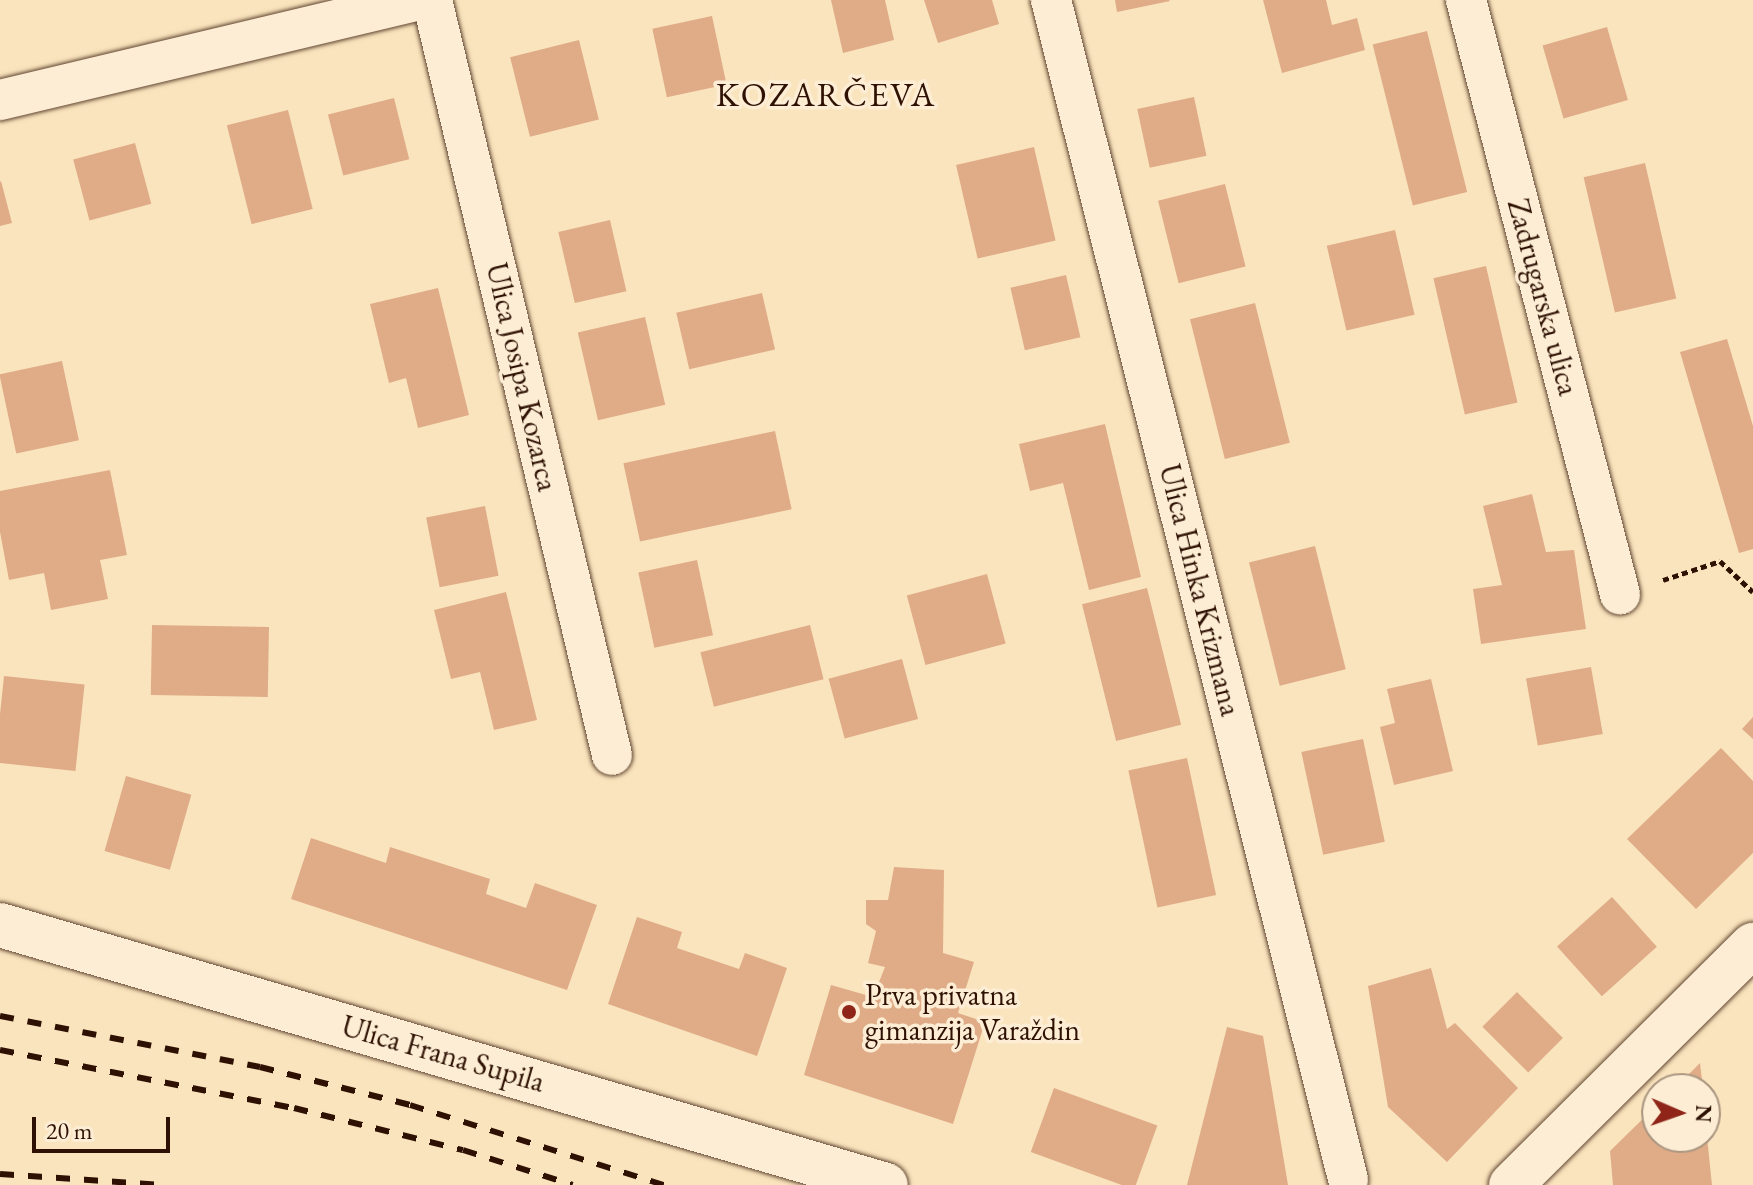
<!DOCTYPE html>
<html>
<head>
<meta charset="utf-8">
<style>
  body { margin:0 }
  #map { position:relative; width:1753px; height:1185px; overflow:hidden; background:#fae4bd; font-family:"EB Garamond",serif }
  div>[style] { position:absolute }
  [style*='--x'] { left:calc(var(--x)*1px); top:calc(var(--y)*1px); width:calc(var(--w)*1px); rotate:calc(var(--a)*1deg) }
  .building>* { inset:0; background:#dfac87; transform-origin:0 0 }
  .path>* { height:5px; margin-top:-2.5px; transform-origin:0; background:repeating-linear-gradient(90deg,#2e1103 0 6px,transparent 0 10px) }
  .roads { filter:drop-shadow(0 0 2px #614632) drop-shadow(0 0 2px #614632) }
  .minor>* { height:40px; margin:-20px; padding:0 20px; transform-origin:20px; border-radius:20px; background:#fcedd4 }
  .secondary>* { height:44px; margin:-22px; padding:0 22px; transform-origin:22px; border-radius:22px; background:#fcedd4 }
  .rail>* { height:6px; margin-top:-3px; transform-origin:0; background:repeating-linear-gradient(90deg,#2e1103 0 14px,transparent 0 28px) }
  .dots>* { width:22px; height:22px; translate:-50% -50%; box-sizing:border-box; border:4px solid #fcedd4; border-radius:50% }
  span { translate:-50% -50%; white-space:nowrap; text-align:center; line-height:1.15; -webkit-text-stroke:7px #fcedd4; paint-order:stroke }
  .street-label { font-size:30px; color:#2e1103 }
  .poi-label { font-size:30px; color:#2e1103 }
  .left { translate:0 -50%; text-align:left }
  .quarter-label { font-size:34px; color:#2e1103; letter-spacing:2px }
  .north { position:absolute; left:1641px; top:1073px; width:80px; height:80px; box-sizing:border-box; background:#fcedd4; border:2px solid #aa9580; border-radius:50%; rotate:92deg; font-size:22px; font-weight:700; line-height:32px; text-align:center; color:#2e1103 }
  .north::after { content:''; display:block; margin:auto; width:28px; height:36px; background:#8f2418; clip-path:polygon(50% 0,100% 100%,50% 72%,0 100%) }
  .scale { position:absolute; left:32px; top:1117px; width:138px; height:36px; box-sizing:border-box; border:4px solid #2e1103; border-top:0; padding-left:10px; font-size:24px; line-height:28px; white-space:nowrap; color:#2e1103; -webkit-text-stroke:6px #fcedd4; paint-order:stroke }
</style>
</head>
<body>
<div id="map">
  <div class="building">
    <div style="clip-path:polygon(831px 0,885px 0,894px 40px,843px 53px)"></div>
    <div style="clip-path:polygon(924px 0,992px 0,999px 24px,938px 43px)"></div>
    <div style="clip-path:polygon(1115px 0,1169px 0,1170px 1px,1117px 12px)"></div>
    <div style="clip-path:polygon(1263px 0,1326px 0,1332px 25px,1357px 18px,1365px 50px,1282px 73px)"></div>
    <div style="left:712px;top:16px;width:70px;height:61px;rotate:78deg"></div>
    <div style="left:1607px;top:27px;width:76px;height:67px;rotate:74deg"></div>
    <div style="left:1427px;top:31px;width:166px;height:56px;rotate:76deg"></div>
    <div style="left:579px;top:40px;width:82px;height:71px;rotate:76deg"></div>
    <div style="left:1194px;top:97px;width:60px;height:58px;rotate:78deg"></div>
    <div style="left:394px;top:98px;width:63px;height:68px;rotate:76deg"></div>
    <div style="left:288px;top:110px;width:102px;height:63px;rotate:76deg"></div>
    <div style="left:135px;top:143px;width:63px;height:64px;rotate:75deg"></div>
    <div style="left:1034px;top:147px;width:96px;height:80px;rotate:77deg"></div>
    <div style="left:1645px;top:163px;width:139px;height:63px;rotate:77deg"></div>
    <div style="clip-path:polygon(1px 181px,12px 223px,0 226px,0 182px)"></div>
    <div style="left:1225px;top:184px;width:85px;height:69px;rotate:76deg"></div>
    <div style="left:610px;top:220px;width:73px;height:53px;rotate:77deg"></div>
    <div style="left:1395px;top:230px;width:87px;height:70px;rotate:77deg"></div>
    <div style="left:1486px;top:266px;width:140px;height:54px;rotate:77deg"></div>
    <div style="left:1066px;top:275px;width:64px;height:57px;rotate:77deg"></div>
    <div style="clip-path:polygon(438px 288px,469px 415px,418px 428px,406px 378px,389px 383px,370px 304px)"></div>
    <div style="left:762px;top:293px;width:58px;height:88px;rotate:77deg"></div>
    <div style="left:1255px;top:303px;width:144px;height:67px;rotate:76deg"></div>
    <div style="left:645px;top:317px;width:90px;height:69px;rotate:77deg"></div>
    <div style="clip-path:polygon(1727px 339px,1753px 426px,1753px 549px,1739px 553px,1680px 352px)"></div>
    <div style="left:62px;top:361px;width:81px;height:64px;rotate:78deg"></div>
    <div style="clip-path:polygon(1105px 424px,1141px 577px,1089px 590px,1063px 483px,1030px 491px,1019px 444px)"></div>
    <div style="left:775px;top:431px;width:80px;height:155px;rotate:78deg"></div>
    <div style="clip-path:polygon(110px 470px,127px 555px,100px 560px,108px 599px,51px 610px,44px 573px,9px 580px,0 532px,0 491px)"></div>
    <div style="clip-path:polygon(1532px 494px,1546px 552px,1574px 550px,1586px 629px,1481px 644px,1473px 589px,1502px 585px,1483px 506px)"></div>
    <div style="left:485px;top:506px;width:71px;height:60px;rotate:79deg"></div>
    <div style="left:1315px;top:546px;width:127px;height:68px;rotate:76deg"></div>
    <div style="left:697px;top:560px;width:77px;height:60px;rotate:78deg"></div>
    <div style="left:987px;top:574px;width:72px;height:83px;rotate:75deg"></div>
    <div style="left:1147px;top:588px;width:141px;height:67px;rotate:76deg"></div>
    <div style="clip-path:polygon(506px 592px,537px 720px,494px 730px,480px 672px,451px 679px,434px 610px)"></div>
    <div style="left:810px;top:625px;width:56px;height:113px;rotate:76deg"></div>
    <div style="left:269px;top:627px;width:70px;height:117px;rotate:91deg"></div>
    <div style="left:902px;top:659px;width:62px;height:76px;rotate:75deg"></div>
    <div style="left:1591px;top:667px;width:68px;height:66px;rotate:80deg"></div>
    <div style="left:4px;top:676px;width:81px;height:87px;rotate:6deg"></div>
    <div style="clip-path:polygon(1431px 679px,1453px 771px,1394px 785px,1380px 727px,1395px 723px,1387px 689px)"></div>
    <div style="clip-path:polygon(1753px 717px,1753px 739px,1742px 729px)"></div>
    <div style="left:1363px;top:739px;width:105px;height:63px;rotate:78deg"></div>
    <div style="clip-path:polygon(1721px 748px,1753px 781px,1753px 853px,1696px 909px,1627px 839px)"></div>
    <div style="left:1187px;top:758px;width:140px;height:60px;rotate:78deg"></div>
    <div style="left:126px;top:776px;width:68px;height:78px;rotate:16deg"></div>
    <div style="clip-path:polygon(311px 838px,386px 863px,390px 847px,490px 879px,486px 894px,526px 908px,535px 883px,597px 905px,567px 990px,291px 899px)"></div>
    <div style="clip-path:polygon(894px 867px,944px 870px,943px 953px,974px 962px,958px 1013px,985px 1022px,953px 1124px,804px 1075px,831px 985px,873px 997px,885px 967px,868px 963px,876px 931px,866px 924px,866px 900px,888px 900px)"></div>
    <div style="left:1612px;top:897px;width:67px;height:74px;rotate:48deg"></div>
    <div style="clip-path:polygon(637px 917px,682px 932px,677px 948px,739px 969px,745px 953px,787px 968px,757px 1056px,608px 1004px)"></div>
    <div style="clip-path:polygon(1431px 968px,1447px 1029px,1455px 1023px,1518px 1088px,1447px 1162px,1388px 1107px,1368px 986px)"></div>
    <div style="left:1517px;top:992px;width:65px;height:49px;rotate:45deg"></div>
    <div style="clip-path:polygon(1227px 1027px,1263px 1036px,1288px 1185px,1187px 1185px)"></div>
    <div style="clip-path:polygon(1700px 1063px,1703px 1089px,1674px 1089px)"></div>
    <div style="left:1054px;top:1088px;width:110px;height:68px;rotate:20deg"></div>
    <div style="clip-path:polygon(1657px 1105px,1657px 1137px,1707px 1137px,1712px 1185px,1613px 1185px,1610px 1151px)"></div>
  </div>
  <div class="path">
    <div style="--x:1663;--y:580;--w:60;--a:-18.4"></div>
    <div style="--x:1720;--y:561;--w:45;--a:43.2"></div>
  </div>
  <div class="roads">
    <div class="minor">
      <div style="--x:432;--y:0;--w:776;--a:76.59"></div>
      <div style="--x:1051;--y:0;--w:1216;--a:75.86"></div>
      <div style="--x:1466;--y:0;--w:614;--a:75.47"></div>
      <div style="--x:0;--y:100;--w:431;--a:-13.4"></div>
    </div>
    <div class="secondary">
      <div style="--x:0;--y:925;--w:923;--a:16.35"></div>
      <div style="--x:1511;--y:1185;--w:341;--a:-44.8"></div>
    </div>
  </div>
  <div class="rail">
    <div style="--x:0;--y:1016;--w:265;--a:11.1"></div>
    <div style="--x:260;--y:1067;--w:155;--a:14.2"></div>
    <div style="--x:410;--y:1105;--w:266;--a:17.5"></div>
    <div style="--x:0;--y:1050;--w:300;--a:11.2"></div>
    <div style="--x:294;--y:1108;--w:174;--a:14"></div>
    <div style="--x:463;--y:1150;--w:115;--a:17.7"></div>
    <div style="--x:0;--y:1174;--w:163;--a:3.9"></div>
  </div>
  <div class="dots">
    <div style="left:849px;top:1012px;background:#8f2418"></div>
  </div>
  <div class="street-label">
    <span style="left:1543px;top:297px;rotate:75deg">Zadrugarska ulica</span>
    <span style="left:522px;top:377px;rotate:77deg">Ulica Josipa Kozarca</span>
    <span style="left:1200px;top:590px;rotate:76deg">Ulica Hinka Krizmana</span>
    <span style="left:443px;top:1054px;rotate:16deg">Ulica Frana Supila</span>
  </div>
  <div class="poi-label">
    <span class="left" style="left:865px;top:1012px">Prva privatna<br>gimanzija Varaždin</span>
  </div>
  <div class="quarter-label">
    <span style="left:826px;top:95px">KOZARČEVA</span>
  </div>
  <div class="north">N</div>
  <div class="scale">20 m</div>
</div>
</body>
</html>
